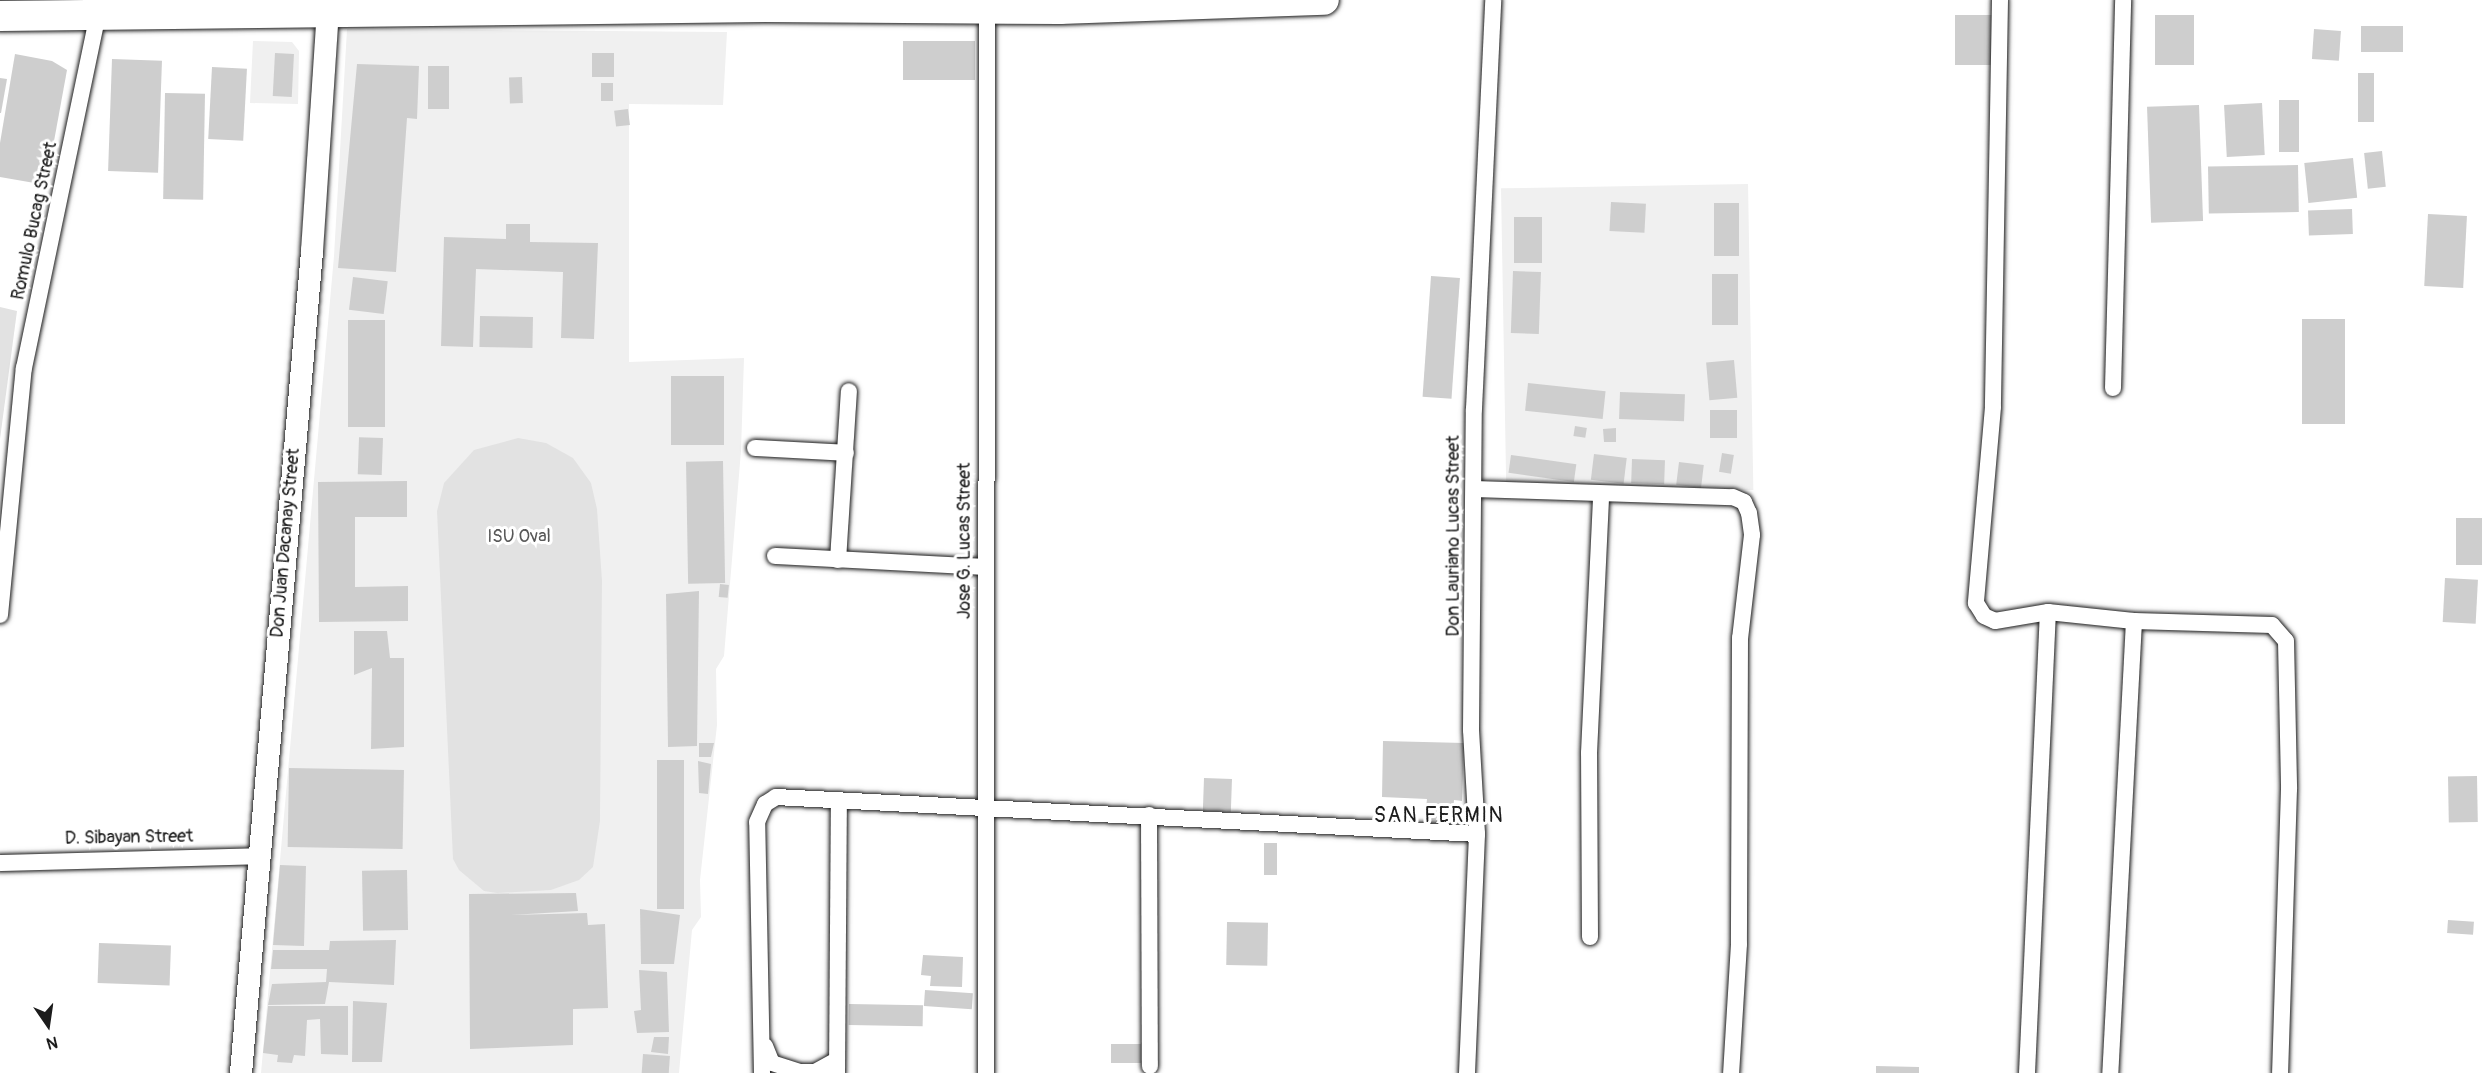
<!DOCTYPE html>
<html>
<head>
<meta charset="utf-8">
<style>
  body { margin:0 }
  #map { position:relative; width:2485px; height:1073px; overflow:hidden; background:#fff; font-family:Pangolin,sans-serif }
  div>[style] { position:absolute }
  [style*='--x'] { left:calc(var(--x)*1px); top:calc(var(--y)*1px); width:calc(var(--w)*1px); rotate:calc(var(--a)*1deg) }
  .built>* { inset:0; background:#f0f0f0; transform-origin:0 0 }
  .green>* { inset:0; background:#e2e2e2 }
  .building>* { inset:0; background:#cecece; transform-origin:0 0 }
  .roads { filter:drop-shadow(0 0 2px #1c1c1c) drop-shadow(0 0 2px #1c1c1c) }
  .street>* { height:16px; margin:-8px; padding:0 8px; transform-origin:8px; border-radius:8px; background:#fff }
  .secondary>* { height:22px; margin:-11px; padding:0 11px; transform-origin:11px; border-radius:11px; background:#fff }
  .highway>* { height:30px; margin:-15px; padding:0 15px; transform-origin:15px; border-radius:15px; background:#fff }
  span { translate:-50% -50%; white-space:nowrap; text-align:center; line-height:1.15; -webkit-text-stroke:6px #fff; paint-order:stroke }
  .street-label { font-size:18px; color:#1c1c1c }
  .park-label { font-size:18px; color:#575757 }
  .quarter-label { font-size:21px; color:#1c1c1c; letter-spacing:1.5px }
  .north { position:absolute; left:18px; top:995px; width:60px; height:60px; -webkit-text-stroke:4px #fff; paint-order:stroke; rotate:167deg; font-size:16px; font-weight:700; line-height:24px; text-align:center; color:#1c1c1c }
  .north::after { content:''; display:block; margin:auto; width:21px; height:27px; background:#1c1c1c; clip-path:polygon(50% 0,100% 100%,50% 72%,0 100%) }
</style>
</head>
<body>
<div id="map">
  <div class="built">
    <div style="clip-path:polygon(347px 29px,727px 32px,723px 105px,629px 104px,629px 362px,744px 358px,741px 451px,724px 656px,716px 669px,717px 725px,700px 880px,701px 917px,692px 930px,679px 1073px,261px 1073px,334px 256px)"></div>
    <div style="clip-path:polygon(253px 41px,292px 42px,299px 51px,298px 104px,250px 103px)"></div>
    <div style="left:1748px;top:184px;width:306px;height:247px;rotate:89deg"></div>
  </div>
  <div class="green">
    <div style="clip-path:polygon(0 307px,17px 311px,0 439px)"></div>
    <div style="clip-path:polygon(518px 438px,546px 443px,573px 458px,591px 483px,597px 509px,602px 581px,600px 821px,593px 867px,579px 880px,551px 890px,497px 893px,484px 891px,459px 870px,453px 859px,437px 511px,444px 483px,474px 450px)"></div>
  </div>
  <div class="building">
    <div style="left:1955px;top:15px;width:37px;height:50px"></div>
    <div style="left:2155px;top:15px;width:39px;height:50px"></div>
    <div style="left:2403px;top:26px;width:26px;height:42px;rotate:90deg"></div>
    <div style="left:2314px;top:29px;width:27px;height:30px;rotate:4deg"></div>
    <div style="left:975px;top:41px;width:39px;height:72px;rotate:90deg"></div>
    <div style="left:275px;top:53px;width:19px;height:43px;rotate:3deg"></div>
    <div style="left:592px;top:53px;width:22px;height:24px"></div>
    <div style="clip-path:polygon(15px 54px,52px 61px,67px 70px,46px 185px,0 177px,0 143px)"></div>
    <div style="left:112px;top:59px;width:50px;height:112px;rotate:2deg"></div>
    <div style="clip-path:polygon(357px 64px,419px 66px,417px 119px,407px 118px,396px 272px,338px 268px)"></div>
    <div style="left:428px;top:66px;width:21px;height:43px"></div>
    <div style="left:212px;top:67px;width:35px;height:72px;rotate:3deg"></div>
    <div style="left:2358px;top:73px;width:16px;height:49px"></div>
    <div style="left:522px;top:77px;width:26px;height:13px;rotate:88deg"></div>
    <div style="clip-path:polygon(0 78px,7px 79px,1px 113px,0 113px)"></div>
    <div style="left:601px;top:83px;width:12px;height:18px"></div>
    <div style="left:165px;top:93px;width:40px;height:106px;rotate:1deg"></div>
    <div style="left:2279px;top:100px;width:20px;height:52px"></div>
    <div style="left:2262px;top:103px;width:52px;height:38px;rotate:87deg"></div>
    <div style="left:2199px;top:105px;width:116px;height:52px;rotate:88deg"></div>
    <div style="left:628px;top:109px;width:16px;height:14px;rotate:83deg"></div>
    <div style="left:2382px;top:151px;width:36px;height:18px;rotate:84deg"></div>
    <div style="left:2353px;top:158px;width:40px;height:49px;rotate:84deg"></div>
    <div style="left:2298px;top:165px;width:47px;height:90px;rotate:89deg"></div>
    <div style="left:1611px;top:202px;width:35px;height:29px;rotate:3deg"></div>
    <div style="left:1714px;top:203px;width:25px;height:53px"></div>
    <div style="left:2352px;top:209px;width:25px;height:44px;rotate:88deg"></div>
    <div style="left:2428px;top:214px;width:39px;height:72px;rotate:3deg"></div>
    <div style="left:1514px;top:217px;width:28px;height:46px"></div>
    <div style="clip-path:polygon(506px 224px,530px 224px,530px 242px,598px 243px,594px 339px,561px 338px,563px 272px,476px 269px,473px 347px,441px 346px,444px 237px,506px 239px)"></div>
    <div style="left:1513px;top:271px;width:28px;height:62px;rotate:2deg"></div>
    <div style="left:1712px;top:274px;width:26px;height:51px"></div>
    <div style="left:1431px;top:276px;width:29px;height:121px;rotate:4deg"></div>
    <div style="left:353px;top:277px;width:35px;height:33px;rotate:7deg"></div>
    <div style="left:480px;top:316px;width:53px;height:31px;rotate:1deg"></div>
    <div style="left:2302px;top:319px;width:43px;height:105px"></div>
    <div style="left:348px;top:320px;width:37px;height:107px"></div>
    <div style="left:1734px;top:360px;width:38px;height:28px;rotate:85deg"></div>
    <div style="left:671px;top:376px;width:53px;height:69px"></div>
    <div style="left:1528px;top:383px;width:78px;height:28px;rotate:6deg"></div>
    <div style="left:1620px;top:392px;width:65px;height:27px;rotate:2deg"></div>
    <div style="left:1737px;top:410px;width:28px;height:27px;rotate:90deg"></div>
    <div style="left:1575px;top:426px;width:12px;height:10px;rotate:9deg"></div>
    <div style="clip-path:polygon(1616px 428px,1616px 442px,1604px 442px,1603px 429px)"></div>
    <div style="left:383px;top:438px;width:37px;height:24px;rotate:92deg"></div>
    <div style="left:1722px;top:453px;width:12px;height:19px;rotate:9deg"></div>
    <div style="left:1594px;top:454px;width:33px;height:26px;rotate:7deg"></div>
    <div style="left:1511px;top:455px;width:66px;height:18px;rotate:8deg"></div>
    <div style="left:1632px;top:459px;width:33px;height:24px;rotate:2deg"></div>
    <div style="left:723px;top:461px;width:122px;height:37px;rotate:89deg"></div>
    <div style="left:1679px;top:462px;width:25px;height:23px;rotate:7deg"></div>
    <div style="clip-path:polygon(407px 481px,407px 517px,355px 517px,355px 587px,408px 586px,408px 621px,319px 622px,318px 482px)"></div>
    <div style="left:2456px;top:518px;width:26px;height:47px"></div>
    <div style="left:2445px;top:578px;width:33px;height:44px;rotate:3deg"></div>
    <div style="left:720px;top:584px;width:9px;height:13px;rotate:6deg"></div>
    <div style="clip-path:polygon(699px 591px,697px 746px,668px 747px,666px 594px)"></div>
    <div style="clip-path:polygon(354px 631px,387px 631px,390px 658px,404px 658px,404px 747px,371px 749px,372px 668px,354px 675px)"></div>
    <div style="clip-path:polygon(1383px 741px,1464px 743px,1462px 801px,1454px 800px,1452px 828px,1424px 826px,1427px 799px,1382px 797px)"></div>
    <div style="clip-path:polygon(699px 743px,714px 743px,711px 757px,699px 757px)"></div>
    <div style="left:657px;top:760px;width:27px;height:149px"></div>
    <div style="clip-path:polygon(698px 761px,711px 764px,708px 794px,699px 793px)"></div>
    <div style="left:289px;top:768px;width:115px;height:79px;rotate:1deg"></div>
    <div style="left:2477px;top:776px;width:46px;height:29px;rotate:89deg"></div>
    <div style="left:1204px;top:778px;width:28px;height:33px;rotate:2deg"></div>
    <div style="left:1264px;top:843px;width:13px;height:32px"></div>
    <div style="clip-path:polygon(280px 865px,306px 866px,304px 946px,273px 945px)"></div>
    <div style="left:407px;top:870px;width:60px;height:45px;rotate:89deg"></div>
    <div style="clip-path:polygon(576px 893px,578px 911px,511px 915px,587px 913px,588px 925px,605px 924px,608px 1008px,573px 1009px,573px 1045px,470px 1049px,469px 894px)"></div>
    <div style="clip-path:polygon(640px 909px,680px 915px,674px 964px,641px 964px)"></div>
    <div style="left:2448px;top:920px;width:26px;height:13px;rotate:4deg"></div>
    <div style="left:1227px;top:922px;width:41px;height:43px;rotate:1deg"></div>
    <div style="clip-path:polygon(396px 940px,394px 985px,329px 982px,325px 1004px,268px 1005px,272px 984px,326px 982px,327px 969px,271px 969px,273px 950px,329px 950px,330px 941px)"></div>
    <div style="left:99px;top:943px;width:72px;height:40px;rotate:2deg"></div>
    <div style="clip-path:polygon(923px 955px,963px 957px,962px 987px,930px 986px,931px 976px,921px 975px)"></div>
    <div style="clip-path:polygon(639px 970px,667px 972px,669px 1032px,637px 1033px,634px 1011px,641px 1010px)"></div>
    <div style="left:925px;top:990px;width:48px;height:16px;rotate:4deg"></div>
    <div style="clip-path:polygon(353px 1001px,387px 1003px,382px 1062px,352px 1062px)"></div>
    <div style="left:849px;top:1004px;width:74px;height:21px;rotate:1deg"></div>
    <div style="clip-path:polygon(268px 1006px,348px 1006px,348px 1055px,321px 1054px,320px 1019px,307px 1020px,305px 1056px,294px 1055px,292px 1063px,277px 1062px,278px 1055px,263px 1053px)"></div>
    <div style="clip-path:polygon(654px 1037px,669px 1037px,668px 1054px,651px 1052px)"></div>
    <div style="left:1111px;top:1044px;width:30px;height:19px"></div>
    <div style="left:643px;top:1054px;width:27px;height:19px;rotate:4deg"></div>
    <div style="clip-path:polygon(1876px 1066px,1919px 1067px,1919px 1073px,1876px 1073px)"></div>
  </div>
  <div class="roads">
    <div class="street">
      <div style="--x:2000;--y:0;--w:407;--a:91"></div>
      <div style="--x:1993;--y:407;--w:197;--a:95"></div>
      <div style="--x:1976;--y:603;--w:15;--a:58"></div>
      <div style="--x:1984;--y:616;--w:12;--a:24"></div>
      <div style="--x:1995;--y:621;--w:54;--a:-9.6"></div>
      <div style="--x:2048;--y:612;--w:86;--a:6"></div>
      <div style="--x:2134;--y:621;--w:453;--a:93"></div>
      <div style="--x:2113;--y:388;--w:388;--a:-88.5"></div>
      <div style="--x:755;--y:448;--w:91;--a:3.1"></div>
      <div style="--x:1474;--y:489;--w:259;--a:1.8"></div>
      <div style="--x:1733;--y:497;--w:12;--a:24"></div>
      <div style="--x:1744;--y:502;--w:12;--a:66"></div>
      <div style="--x:1749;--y:513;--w:22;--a:82"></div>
      <div style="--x:1752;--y:535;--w:104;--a:96.6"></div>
      <div style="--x:1740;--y:638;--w:306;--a:90.2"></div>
      <div style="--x:1739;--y:944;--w:129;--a:93.5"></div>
      <div style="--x:775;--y:556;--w:208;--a:3"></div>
      <div style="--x:838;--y:560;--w:169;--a:-86.3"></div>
      <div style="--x:0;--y:615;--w:248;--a:-84.5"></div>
      <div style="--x:24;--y:368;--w:361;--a:-78.2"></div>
      <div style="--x:2134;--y:621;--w:138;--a:1.7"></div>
      <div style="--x:2272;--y:625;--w:21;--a:49"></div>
      <div style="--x:2286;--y:641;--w:148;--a:88.8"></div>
      <div style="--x:2289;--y:789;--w:284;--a:91.8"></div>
      <div style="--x:1149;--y:815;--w:251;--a:89.8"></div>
      <div style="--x:0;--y:863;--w:259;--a:-1.5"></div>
      <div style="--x:1590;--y:937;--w:184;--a:-90.3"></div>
      <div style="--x:1589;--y:753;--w:259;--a:-87.3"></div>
      <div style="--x:765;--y:1046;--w:18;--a:68"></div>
      <div style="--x:772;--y:1063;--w:28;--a:18"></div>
      <div style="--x:799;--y:1072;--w:16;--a:0"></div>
      <div style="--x:815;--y:1072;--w:25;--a:-29"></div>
      <div style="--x:762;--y:1073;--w:251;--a:-91.1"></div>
      <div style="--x:757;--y:822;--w:20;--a:-66"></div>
      <div style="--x:765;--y:804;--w:13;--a:-32"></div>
      <div style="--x:776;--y:797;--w:702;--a:3.02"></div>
      <div style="--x:837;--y:1073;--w:272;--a:-89.6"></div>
      <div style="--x:986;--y:1073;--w:1064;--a:-89.95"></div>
      <div style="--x:1467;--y:1073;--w:239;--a:-87.6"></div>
      <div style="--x:1477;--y:834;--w:104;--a:-93.3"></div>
      <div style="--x:1471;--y:730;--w:321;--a:-89.5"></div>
      <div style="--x:1474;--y:409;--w:409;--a:-87.3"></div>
      <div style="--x:2027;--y:1073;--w:461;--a:-87.4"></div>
    </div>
    <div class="secondary">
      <div style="--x:241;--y:1073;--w:825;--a:-85.06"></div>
      <div style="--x:312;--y:251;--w:239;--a:-86.2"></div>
    </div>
    <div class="highway">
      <div style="--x:0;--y:16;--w:765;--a:-0.67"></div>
      <div style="--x:765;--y:7;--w:295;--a:0.4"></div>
      <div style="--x:1060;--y:9;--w:264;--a:-2"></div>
    </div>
  </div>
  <div class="street-label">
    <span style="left:35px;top:221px;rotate:-78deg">Romulo Bucag Street</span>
    <span style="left:1454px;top:536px;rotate:-90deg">Don Lauriano Lucas Street</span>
    <span style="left:965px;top:541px;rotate:-90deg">Jose G. Lucas Street</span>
    <span style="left:286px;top:543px;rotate:-85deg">Don Juan Dacanay Street</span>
    <span style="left:129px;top:838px;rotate:-1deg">D. Sibayan Street</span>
  </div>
  <div class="park-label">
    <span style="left:519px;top:537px">ISU Oval</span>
  </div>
  <div class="quarter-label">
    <span style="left:1439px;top:816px">SAN FERMIN</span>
  </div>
  <div class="north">N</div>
</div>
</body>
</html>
